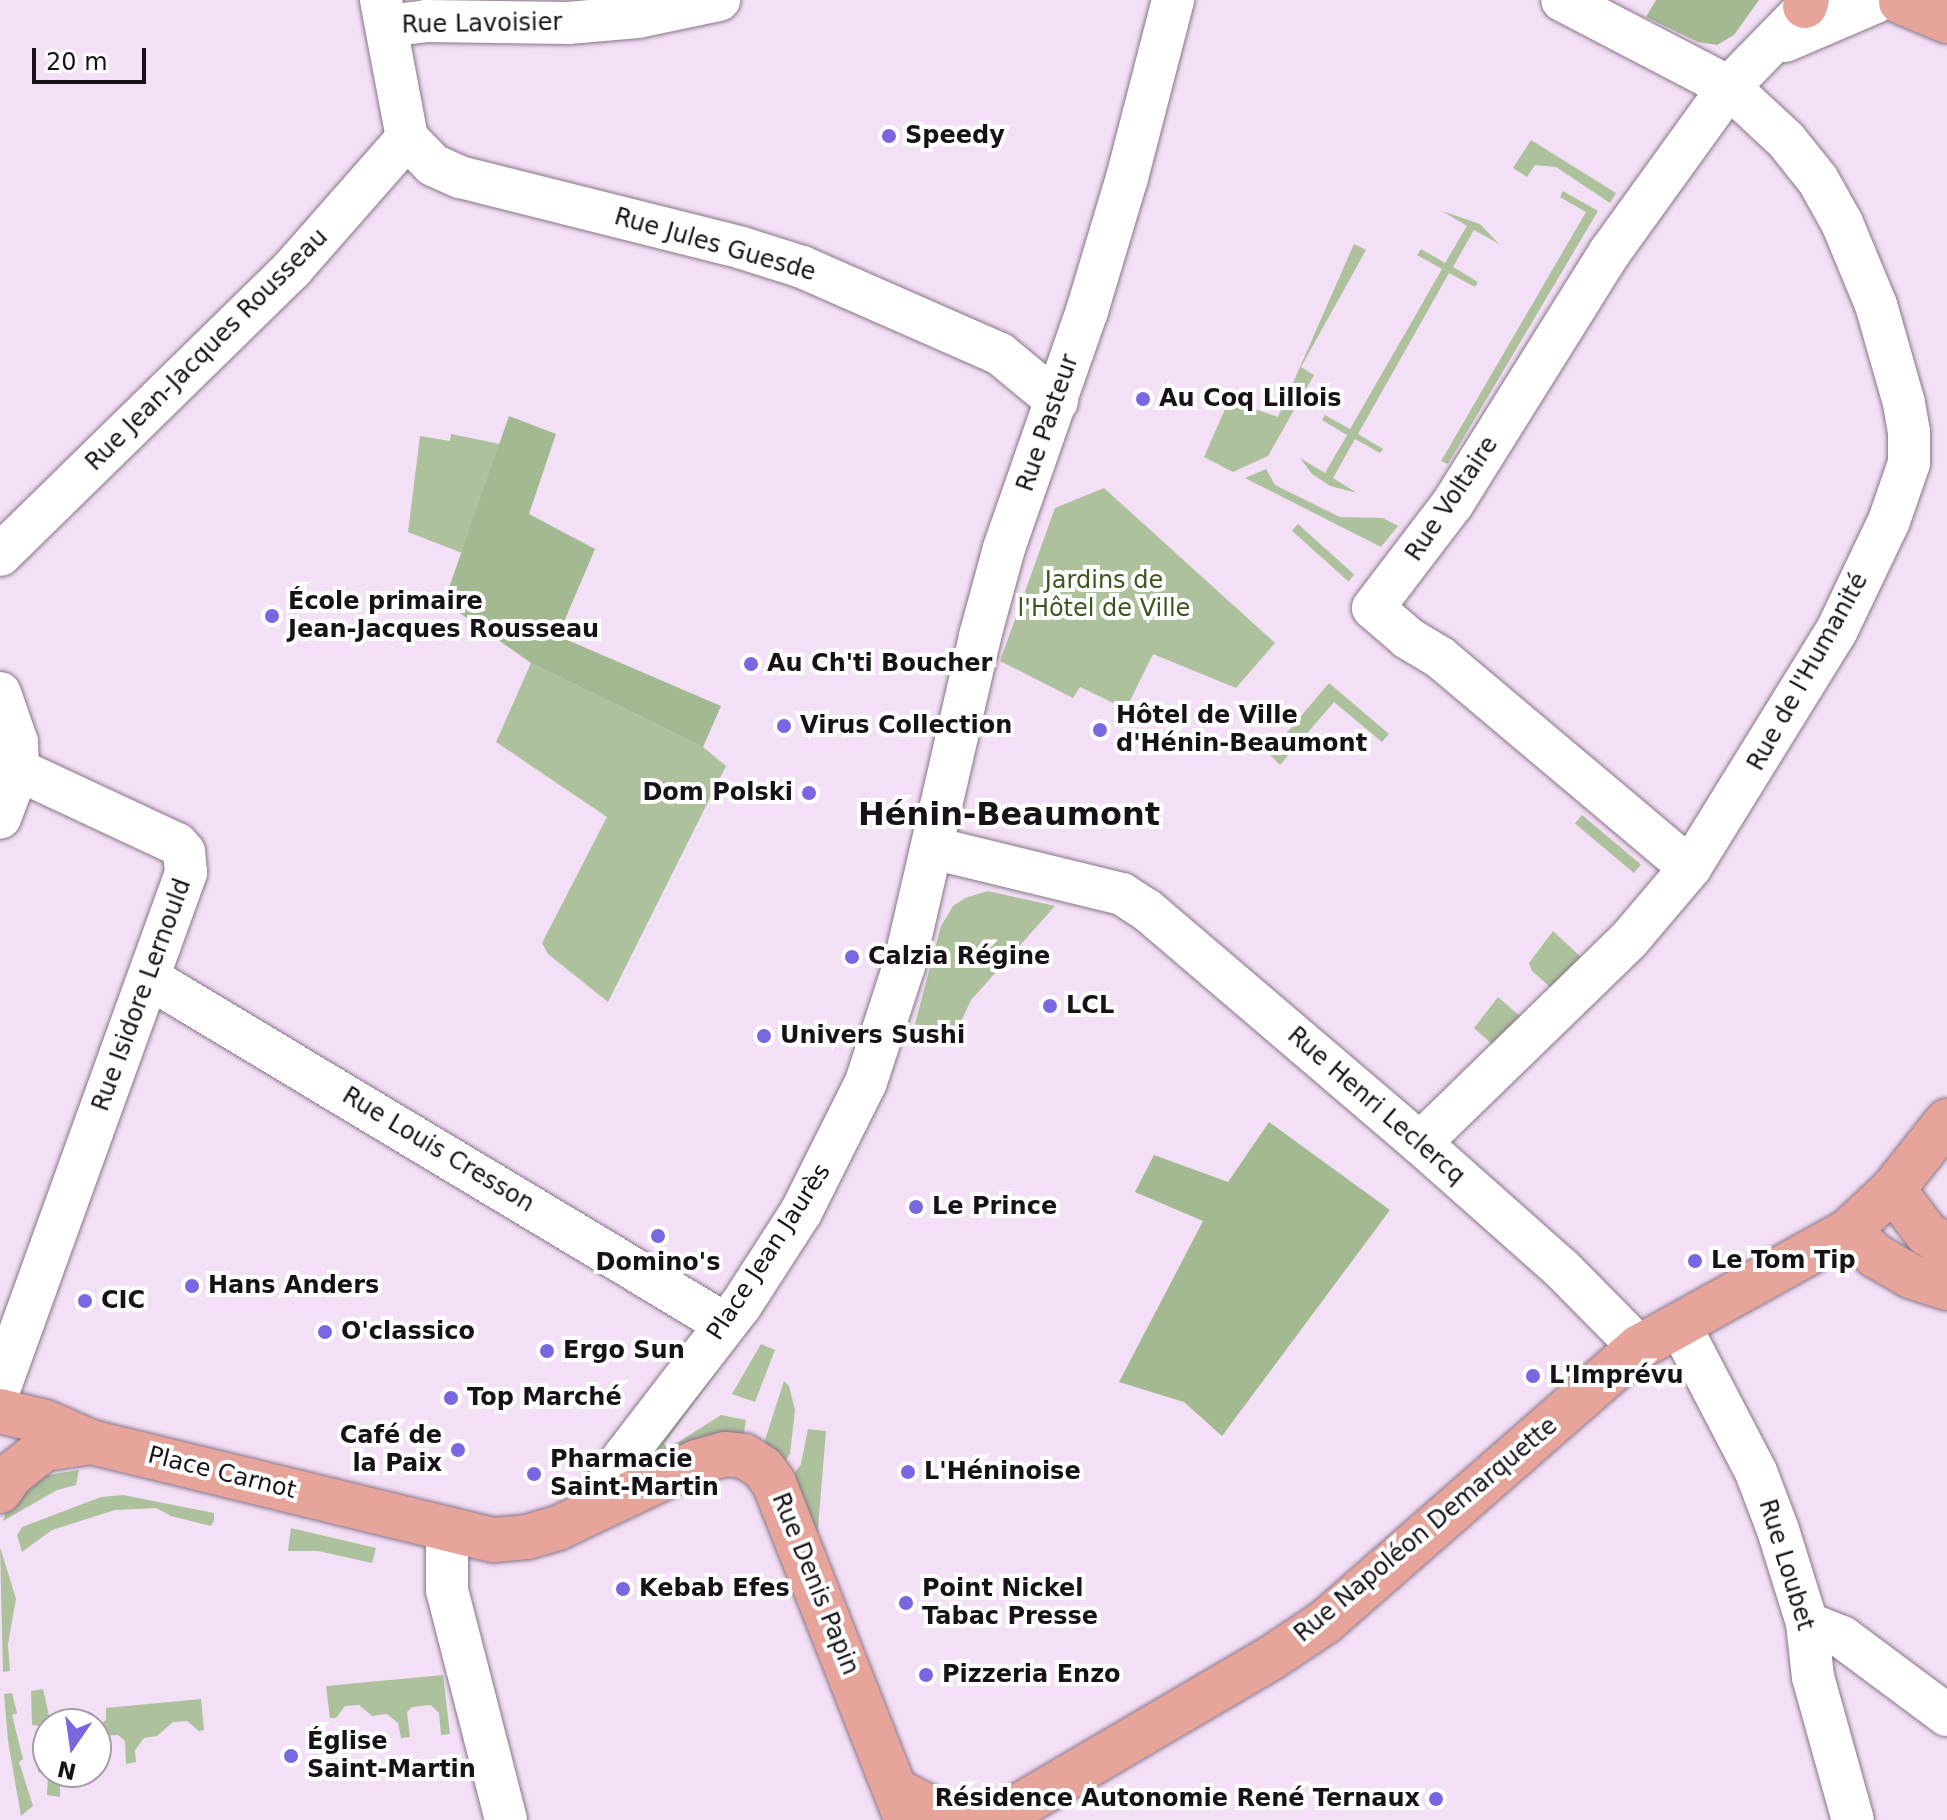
<!DOCTYPE html>
<html>
<head>
<meta charset="utf-8">
<style>
  body { margin:0 }
  #map { position:relative; width:1947px; height:1820px; overflow:hidden; background:#f4e0f6; font-family:"DejaVu Sans",sans-serif }
  div>[style] { position:absolute }
  [style*='--x'] { left:calc(var(--x)*1px); top:calc(var(--y)*1px); width:calc(var(--w)*1px); rotate:calc(var(--a)*1deg) }
  .green>* { inset:0; background:#adc19d; transform-origin:0 0 }
  .forest>* { inset:0; background:#a3b991 }
  .roads { filter:drop-shadow(0 0 2px #877588) drop-shadow(0 0 2px #877588) }
  .minor>* { height:42px; margin:-21px; padding:0 21px; transform-origin:21px; border-radius:21px; background:#fff }
  .major>* { height:44px; margin:-22px; padding:0 22px; transform-origin:22px; border-radius:22px; background:#e6a49b }
  .dots>* { width:22px; height:22px; translate:-50% -50%; box-sizing:border-box; border:4px solid #fff; border-radius:50% }
  span { translate:-50% -50%; white-space:nowrap; text-align:center; line-height:1.15; -webkit-text-stroke:8px #fff; paint-order:stroke }
  .street-label { font-size:24px; color:#181119 }
  .poi-label { font-size:24px; color:#181119; font-weight:700 }
  .left { translate:0 -50%; text-align:left }
  .right { translate:-100% -50%; text-align:right }
  .park-label { font-size:24px; color:#3b561e }
  .district-label { font-size:32px; color:#181119; font-weight:700 }
  .north { position:absolute; left:32px; top:1708px; width:80px; height:80px; box-sizing:border-box; background:#fff; border:2px solid #a3a0a3; border-radius:50%; rotate:193deg; font-size:22px; font-weight:700; line-height:32px; text-align:center; color:#181119 }
  .north::after { content:''; display:block; margin:auto; width:28px; height:36px; background:#7966e1; clip-path:polygon(50% 0,100% 100%,50% 72%,0 100%) }
  .scale { position:absolute; left:32px; top:48px; width:114px; height:36px; box-sizing:border-box; border:4px solid #181119; border-top:0; padding-left:10px; font-size:24px; line-height:28px; white-space:nowrap; color:#181119; -webkit-text-stroke:6px #fff; paint-order:stroke }
</style>
</head>
<body>
<div id="map">
  <div class="green">
    <div style="clip-path:polygon(1531px 140px,1616px 193px,1610px 203px,1556px 167px,1535px 165px,1527px 177px,1513px 168px)"></div>
    <div style="clip-path:polygon(1563px 191px,1598px 211px,1448px 464px,1441px 461px,1586px 212px,1560px 197px)"></div>
    <div style="clip-path:polygon(1442px 211px,1480px 224px,1499px 244px,1474px 230px,1453px 267px,1478px 282px,1475px 287px,1449px 273px,1358px 434px,1383px 449px,1380px 453px,1355px 439px,1333px 478px,1357px 493px,1330px 486px,1312px 474px,1300px 458px,1325px 473px,1347px 435px,1322px 420px,1325px 415px,1350px 429px,1414px 318px,1442px 269px,1417px 255px,1421px 249px,1445px 263px,1467px 226px)"></div>
    <div style="clip-path:polygon(1354px 244px,1366px 250px,1301px 367px,1314px 375px,1268px 456px,1233px 472px,1204px 457px,1229px 400px,1278px 417px)"></div>
    <div style="clip-path:polygon(451px 434px,500px 444px,462px 553px,408px 532px,420px 436px,450px 441px)"></div>
    <div style="clip-path:polygon(1266px 469px,1275px 485px,1340px 517px,1383px 518px,1398px 526px,1381px 547px,1245px 478px)"></div>
    <div style="clip-path:polygon(1104px 488px,1275px 643px,1236px 688px,1153px 654px,1126px 709px,1080px 687px,1073px 698px,1000px 661px,1055px 508px)"></div>
    <div style="left:1298px;top:524px;width:76px;height:9px;rotate:42deg"></div>
    <div style="clip-path:polygon(531px 663px,703px 747px,726px 766px,608px 1002px,548px 954px,542px 943px,607px 817px,496px 742px)"></div>
    <div style="clip-path:polygon(1329px 683px,1389px 734px,1382px 742px,1334px 702px,1280px 765px,1269px 754px)"></div>
    <div style="left:1582px;top:815px;width:77px;height:11px;rotate:40deg"></div>
    <div style="clip-path:polygon(988px 891px,1055px 906px,971px 1000px,953px 1039px,915px 1024px,941px 926px,953px 906px,965px 898px)"></div>
    <div style="clip-path:polygon(1553px 931px,1582px 958px,1551px 988px,1532px 971px,1529px 963px)"></div>
    <div style="clip-path:polygon(1498px 997px,1521px 1017px,1492px 1044px,1474px 1028px)"></div>
    <div style="clip-path:polygon(745px 1333px,664px 1444px,669px 1448px,721px 1415px,746px 1420px,744px 1433px,721px 1434px,688px 1442px,646px 1473px,635px 1464px)"></div>
    <div style="clip-path:polygon(761px 1344px,775px 1350px,755px 1402px,732px 1394px)"></div>
    <div style="clip-path:polygon(784px 1381px,789px 1386px,795px 1410px,790px 1454px,781px 1466px,764px 1443px)"></div>
    <div style="clip-path:polygon(808px 1429px,826px 1431px,816px 1552px,788px 1482px,801px 1464px)"></div>
    <div style="clip-path:polygon(79px 1470px,76px 1485px,57px 1490px,3px 1521px,8px 1505px,42px 1476px)"></div>
    <div style="clip-path:polygon(123px 1495px,214px 1513px,214px 1520px,211px 1526px,171px 1516px,156px 1508px,115px 1510px,52px 1530px,22px 1552px,17px 1535px,22px 1527px,101px 1497px)"></div>
    <div style="clip-path:polygon(291px 1528px,376px 1548px,372px 1563px,318px 1551px,288px 1551px)"></div>
    <div style="clip-path:polygon(0 1547px,16px 1599px,8px 1644px,10px 1671px,3px 1672px)"></div>
    <div style="clip-path:polygon(443px 1675px,450px 1734px,441px 1735px,439px 1713px,431px 1705px,412px 1707px,407px 1712px,410px 1737px,401px 1738px,398px 1723px,387px 1714px,372px 1716px,359px 1705px,345px 1706px,336px 1718px,330px 1718px,326px 1686px)"></div>
    <div style="clip-path:polygon(43px 1689px,51px 1724px,48px 1724px,48px 1772px,60px 1772px,60px 1797px,47px 1795px,48px 1775px,38px 1772px,40px 1726px,32px 1725px,31px 1691px)"></div>
    <div style="clip-path:polygon(12px 1693px,17px 1713px,12px 1715px,23px 1759px,19px 1762px,33px 1806px,21px 1816px,8px 1741px,4px 1694px)"></div>
    <div style="clip-path:polygon(201px 1699px,204px 1730px,199px 1731px,187px 1721px,173px 1722px,157px 1736px,144px 1738px,135px 1750px,136px 1762px,126px 1764px,125px 1741px,118px 1735px,98px 1736px,98px 1725px,106px 1720px,106px 1708px)"></div>
  </div>
  <div class="forest">
    <div style="clip-path:polygon(1656px 0,1759px 0,1734px 35px,1717px 45px,1698px 42px,1646px 17px)"></div>
    <div style="clip-path:polygon(509px 416px,556px 434px,529px 514px,595px 549px,558px 636px,721px 706px,703px 747px,531px 663px,444px 602px)"></div>
    <div style="clip-path:polygon(1269px 1122px,1390px 1210px,1222px 1436px,1184px 1402px,1119px 1382px,1203px 1221px,1135px 1192px,1154px 1155px,1228px 1182px)"></div>
  </div>
  <div class="roads">
    <div class="minor">
      <div style="--x:381;--y:0;--w:140;--a:79.3"></div>
      <div style="--x:407;--y:138;--w:37;--a:46"></div>
      <div style="--x:433;--y:165;--w:30;--a:24"></div>
      <div style="--x:460;--y:177;--w:291;--a:14.1"></div>
      <div style="--x:742;--y:248;--w:63;--a:17.6"></div>
      <div style="--x:802;--y:267;--w:216;--a:23.7"></div>
      <div style="--x:1000;--y:354;--w:74;--a:39.5"></div>
      <div style="--x:387;--y:26;--w:39;--a:-7"></div>
      <div style="--x:426;--y:21;--w:142;--a:0.8"></div>
      <div style="--x:568;--y:23;--w:70;--a:-4.9"></div>
      <div style="--x:638;--y:17;--w:83;--a:-11.9"></div>
      <div style="--x:1785;--y:41;--w:99;--a:-23.2"></div>
      <div style="--x:0;--y:555;--w:409;--a:-44.4"></div>
      <div style="--x:292;--y:269;--w:174;--a:-48.7"></div>
      <div style="--x:0;--y:693;--w:52;--a:70.9"></div>
      <div style="--x:17;--y:742;--w:28;--a:88"></div>
      <div style="--x:18;--y:770;--w:51;--a:110.6"></div>
      <div style="--x:933;--y:848;--w:195;--a:13.7"></div>
      <div style="--x:1122;--y:894;--w:30;--a:33"></div>
      <div style="--x:1147;--y:910;--w:359;--a:40.5"></div>
      <div style="--x:1420;--y:1143;--w:190;--a:41.6"></div>
      <div style="--x:1562;--y:1269;--w:110;--a:45.4"></div>
      <div style="--x:1690;--y:868;--w:326;--a:-139.9"></div>
      <div style="--x:1441;--y:658;--w:39;--a:-149"></div>
      <div style="--x:1408;--y:638;--w:46;--a:-139.4"></div>
      <div style="--x:1373;--y:608;--w:132;--a:-52.7"></div>
      <div style="--x:1453;--y:503;--w:296;--a:-58"></div>
      <div style="--x:1610;--y:252;--w:203;--a:-54.2"></div>
      <div style="--x:1729;--y:87;--w:122;--a:-45.7"></div>
      <div style="--x:149;--y:978;--w:672;--a:30.99"></div>
      <div style="--x:1420;--y:1143;--w:290;--a:-44.2"></div>
      <div style="--x:1628;--y:941;--w:96;--a:-49.7"></div>
      <div style="--x:1690;--y:868;--w:278;--a:-58.3"></div>
      <div style="--x:1836;--y:632;--w:123;--a:-64.5"></div>
      <div style="--x:1889;--y:521;--w:61;--a:-71"></div>
      <div style="--x:1909;--y:463;--w:31;--a:-90"></div>
      <div style="--x:1909;--y:432;--w:29;--a:-100"></div>
      <div style="--x:1904;--y:403;--w:102;--a:-105.9"></div>
      <div style="--x:1876;--y:305;--w:89;--a:-112.5"></div>
      <div style="--x:1842;--y:223;--w:49;--a:-119.2"></div>
      <div style="--x:1818;--y:180;--w:51;--a:-128.7"></div>
      <div style="--x:1786;--y:140;--w:78;--a:-137.1"></div>
      <div style="--x:1729;--y:87;--w:188;--a:-152.5"></div>
      <div style="--x:1679;--y:1324;--w:167;--a:62.5"></div>
      <div style="--x:1756;--y:1472;--w:62;--a:69.2"></div>
      <div style="--x:1778;--y:1530;--w:97;--a:72.7"></div>
      <div style="--x:1807;--y:1623;--w:54;--a:83.7"></div>
      <div style="--x:1813;--y:1677;--w:148;--a:74.4"></div>
      <div style="--x:0;--y:1387;--w:547;--a:-70.11"></div>
      <div style="--x:186;--y:873;--w:21;--a:-95"></div>
      <div style="--x:184;--y:852;--w:11;--a:-131"></div>
      <div style="--x:177;--y:844;--w:175;--a:-155"></div>
      <div style="--x:590;--y:1511;--w:62;--a:-58.1"></div>
      <div style="--x:623;--y:1458;--w:193;--a:-52.4"></div>
      <div style="--x:741;--y:1305;--w:111;--a:-57.2"></div>
      <div style="--x:801;--y:1212;--w:145;--a:-63.4"></div>
      <div style="--x:866;--y:1082;--w:122;--a:-71.9"></div>
      <div style="--x:904;--y:966;--w:339;--a:-77"></div>
      <div style="--x:980;--y:636;--w:91;--a:-74.7"></div>
      <div style="--x:1004;--y:548;--w:251;--a:-70.7"></div>
      <div style="--x:1087;--y:311;--w:139;--a:-73.3"></div>
      <div style="--x:1127;--y:178;--w:184;--a:-75.5"></div>
      <div style="--x:447;--y:1528;--w:62;--a:90"></div>
      <div style="--x:447;--y:1590;--w:237;--a:75.6"></div>
      <div style="--x:1807;--y:1623;--w:38;--a:22"></div>
      <div style="--x:1842;--y:1637;--w:131;--a:36.6"></div>
    </div>
    <div class="major">
      <div style="--x:1901;--y:2;--w:50;--a:22.4"></div>
      <div style="--x:1805;--y:6;--w:6;--a:-72"></div>
      <div style="--x:1893;--y:1189;--w:56;--a:52.9"></div>
      <div style="--x:1927;--y:1234;--w:23;--a:31"></div>
      <div style="--x:1848;--y:1231;--w:38;--a:42"></div>
      <div style="--x:1876;--y:1256;--w:39;--a:30"></div>
      <div style="--x:1910;--y:1276;--w:39;--a:18"></div>
      <div style="--x:0;--y:1411;--w:46;--a:13.7"></div>
      <div style="--x:45;--y:1422;--w:50;--a:23.5"></div>
      <div style="--x:91;--y:1442;--w:415;--a:13.7"></div>
      <div style="--x:494;--y:1540;--w:33;--a:-5"></div>
      <div style="--x:527;--y:1537;--w:32;--a:-16"></div>
      <div style="--x:558;--y:1528;--w:154;--a:-25.4"></div>
      <div style="--x:697;--y:1462;--w:29;--a:-16"></div>
      <div style="--x:725;--y:1454;--w:19;--a:6"></div>
      <div style="--x:744;--y:1456;--w:22;--a:32"></div>
      <div style="--x:763;--y:1468;--w:19;--a:54"></div>
      <div style="--x:774;--y:1483;--w:362;--a:68.5"></div>
      <div style="--x:0;--y:1491;--w:19;--a:-55"></div>
      <div style="--x:11;--y:1475;--w:42;--a:-38.2"></div>
      <div style="--x:44;--y:1449;--w:48;--a:-8.5"></div>
      <div style="--x:896;--y:1790;--w:59;--a:28.3"></div>
      <div style="--x:948;--y:1818;--w:49;--a:1.2"></div>
      <div style="--x:995;--y:1820;--w:320;--a:-30.4"></div>
      <div style="--x:1271;--y:1658;--w:65;--a:-33.7"></div>
      <div style="--x:1325;--y:1622;--w:417;--a:-41.2"></div>
      <div style="--x:1639;--y:1347;--w:239;--a:-29"></div>
      <div style="--x:1848;--y:1231;--w:62;--a:-43"></div>
      <div style="--x:1893;--y:1189;--w:87;--a:-51.5"></div>
    </div>
  </div>
  <div class="dots">
    <div style="left:889px;top:136px;background:#7966e1"></div>
    <div style="left:1143px;top:399px;background:#7966e1"></div>
    <div style="left:272px;top:616px;background:#7966e1"></div>
    <div style="left:751px;top:664px;background:#7966e1"></div>
    <div style="left:784px;top:726px;background:#7966e1"></div>
    <div style="left:1100px;top:730px;background:#7966e1"></div>
    <div style="left:809px;top:793px;background:#7966e1"></div>
    <div style="left:852px;top:957px;background:#7966e1"></div>
    <div style="left:1050px;top:1006px;background:#7966e1"></div>
    <div style="left:764px;top:1036px;background:#7966e1"></div>
    <div style="left:916px;top:1207px;background:#7966e1"></div>
    <div style="left:658px;top:1236px;background:#7966e1"></div>
    <div style="left:1695px;top:1261px;background:#7966e1"></div>
    <div style="left:192px;top:1286px;background:#7966e1"></div>
    <div style="left:85px;top:1301px;background:#7966e1"></div>
    <div style="left:325px;top:1332px;background:#7966e1"></div>
    <div style="left:547px;top:1351px;background:#7966e1"></div>
    <div style="left:1533px;top:1376px;background:#7966e1"></div>
    <div style="left:451px;top:1398px;background:#7966e1"></div>
    <div style="left:458px;top:1450px;background:#7966e1"></div>
    <div style="left:908px;top:1472px;background:#7966e1"></div>
    <div style="left:534px;top:1474px;background:#7966e1"></div>
    <div style="left:623px;top:1589px;background:#7966e1"></div>
    <div style="left:906px;top:1603px;background:#7966e1"></div>
    <div style="left:926px;top:1675px;background:#7966e1"></div>
    <div style="left:291px;top:1756px;background:#7966e1"></div>
    <div style="left:1436px;top:1799px;background:#7966e1"></div>
  </div>
  <div class="street-label">
    <span style="left:482px;top:24px;rotate:-1deg">Rue Lavoisier</span>
    <span style="left:715px;top:245px;rotate:16deg">Rue Jules Guesde</span>
    <span style="left:207px;top:350px;rotate:-45deg">Rue Jean-Jacques Rousseau</span>
    <span style="left:1048px;top:423px;rotate:-71deg">Rue Pasteur</span>
    <span style="left:1452px;top:499px;rotate:-56deg">Rue Voltaire</span>
    <span style="left:1808px;top:672px;rotate:-61deg">Rue de l'Humanité</span>
    <span style="left:142px;top:995px;rotate:-70deg">Rue Isidore Lernould</span>
    <span style="left:1376px;top:1106px;rotate:41deg">Rue Henri Leclercq</span>
    <span style="left:438px;top:1150px;rotate:31deg">Rue Louis Cresson</span>
    <span style="left:769px;top:1252px;rotate:-57deg">Place Jean Jaurès</span>
    <span style="left:222px;top:1473px;rotate:14deg">Place Carnot</span>
    <span style="left:1426px;top:1530px;rotate:-40deg">Rue Napoléon Demarquette</span>
    <span style="left:1786px;top:1565px;rotate:73deg">Rue Loubet</span>
    <span style="left:815px;top:1584px;rotate:68deg">Rue Denis Papin</span>
  </div>
  <div class="poi-label">
    <span class="left" style="left:905px;top:136px">Speedy</span>
    <span class="left" style="left:1159px;top:399px">Au Coq Lillois</span>
    <span class="left" style="left:288px;top:616px">École primaire<br>Jean-Jacques Rousseau</span>
    <span class="left" style="left:767px;top:664px">Au Ch'ti Boucher</span>
    <span class="left" style="left:1116px;top:730px">Hôtel de Ville<br>d'Hénin-Beaumont</span>
    <span class="left" style="left:800px;top:726px">Virus Collection</span>
    <span class="right" style="left:793px;top:793px">Dom Polski</span>
    <span class="left" style="left:868px;top:957px">Calzia Régine</span>
    <span class="left" style="left:1066px;top:1006px">LCL</span>
    <span class="left" style="left:780px;top:1036px">Univers Sushi</span>
    <span class="left" style="left:932px;top:1207px">Le Prince</span>
    <span class="left" style="left:1711px;top:1261px">Le Tom Tip</span>
    <span style="left:658px;top:1263px">Domino's</span>
    <span class="left" style="left:208px;top:1286px">Hans Anders</span>
    <span class="left" style="left:101px;top:1301px">CIC</span>
    <span class="left" style="left:341px;top:1332px">O'classico</span>
    <span class="left" style="left:563px;top:1351px">Ergo Sun</span>
    <span class="left" style="left:1549px;top:1376px">L'Imprévu</span>
    <span class="left" style="left:467px;top:1398px">Top Marché</span>
    <span class="right" style="left:442px;top:1450px">Café de<br>la Paix</span>
    <span class="left" style="left:550px;top:1474px">Pharmacie<br>Saint-Martin</span>
    <span class="left" style="left:924px;top:1472px">L'Héninoise</span>
    <span class="left" style="left:639px;top:1589px">Kebab Efes</span>
    <span class="left" style="left:922px;top:1603px">Point Nickel<br>Tabac Presse</span>
    <span class="left" style="left:942px;top:1675px">Pizzeria Enzo</span>
    <span class="left" style="left:307px;top:1756px">Église<br>Saint-Martin</span>
    <span class="right" style="left:1420px;top:1799px">Résidence Autonomie René Ternaux</span>
  </div>
  <div class="park-label">
    <span style="left:1104px;top:595px">Jardins de<br>l'Hôtel de Ville</span>
  </div>
  <div class="district-label">
    <span style="left:1009px;top:814px">Hénin-Beaumont</span>
  </div>
  <div class="north">N</div>
  <div class="scale">20 m</div>
</div>
</body>
</html>
